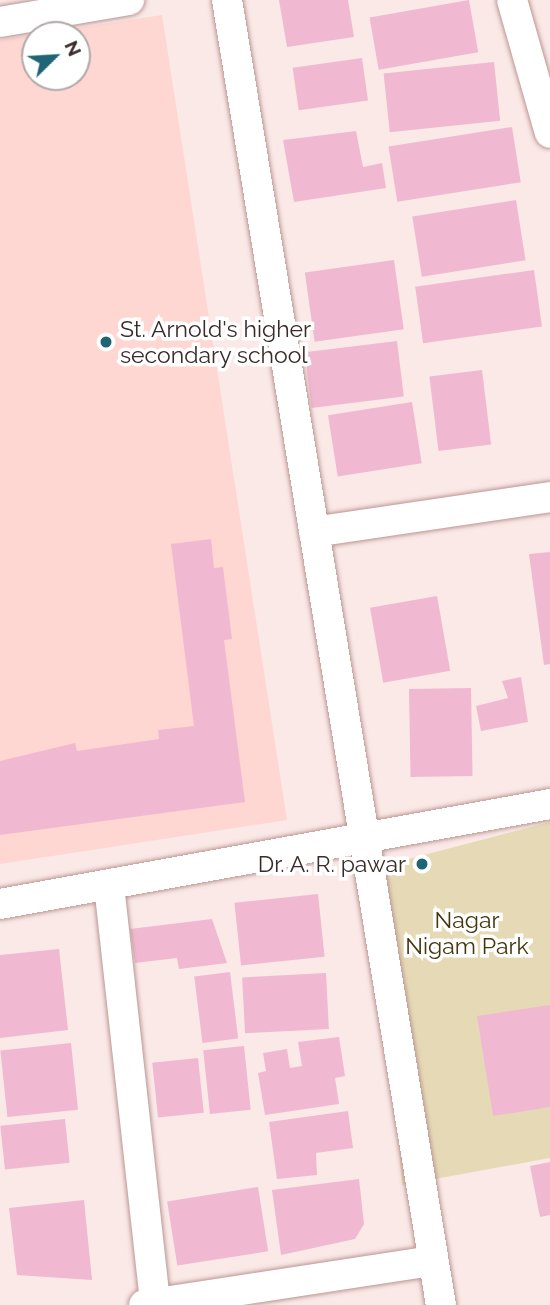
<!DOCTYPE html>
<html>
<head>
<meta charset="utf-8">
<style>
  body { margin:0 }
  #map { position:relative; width:550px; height:1305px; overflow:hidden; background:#fae9e7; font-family:Raleway,sans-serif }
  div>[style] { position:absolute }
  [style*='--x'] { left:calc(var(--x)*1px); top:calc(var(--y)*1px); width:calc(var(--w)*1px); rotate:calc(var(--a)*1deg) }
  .built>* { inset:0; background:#fed6d2 }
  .green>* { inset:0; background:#e6dab6 }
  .building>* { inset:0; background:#f0b9d1; transform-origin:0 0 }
  .roads { filter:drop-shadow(0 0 2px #bc9692) drop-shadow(0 0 2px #bc9692) }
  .street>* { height:30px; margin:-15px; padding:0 15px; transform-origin:15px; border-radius:15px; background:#fff }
  .dots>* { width:19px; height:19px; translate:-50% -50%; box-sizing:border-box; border:4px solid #fff; border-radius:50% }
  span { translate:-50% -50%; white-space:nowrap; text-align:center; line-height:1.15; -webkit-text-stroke:7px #fff; paint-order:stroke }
  .poi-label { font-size:23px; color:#3a2b29 }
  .left { translate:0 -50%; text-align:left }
  .right { translate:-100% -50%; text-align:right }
  .park-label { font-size:23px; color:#43360c }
  .north { position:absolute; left:21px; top:21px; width:70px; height:70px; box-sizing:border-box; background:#fff; border:2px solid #b0aaa9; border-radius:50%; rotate:66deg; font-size:19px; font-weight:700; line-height:28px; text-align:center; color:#3a2b29 }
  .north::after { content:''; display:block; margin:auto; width:24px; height:32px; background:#206576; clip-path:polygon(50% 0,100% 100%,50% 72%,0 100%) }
</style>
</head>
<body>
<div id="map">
  <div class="built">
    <div style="clip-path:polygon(evenodd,162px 15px,287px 820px,0 864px,0 40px,162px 15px,35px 35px,77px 35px,77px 77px,35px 77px,35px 35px)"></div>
  </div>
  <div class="green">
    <div style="clip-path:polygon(550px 822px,550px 1158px,402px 1185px,378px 867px)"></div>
  </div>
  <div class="building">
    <div style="clip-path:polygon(279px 0,348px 0,354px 37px,287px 47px)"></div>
    <div style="left:469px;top:0;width:53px;height:101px;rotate:80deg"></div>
    <div style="left:362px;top:58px;width:43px;height:70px;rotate:82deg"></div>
    <div style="left:494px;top:62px;width:59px;height:111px;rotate:84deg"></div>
    <div style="left:512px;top:127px;width:56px;height:125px;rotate:81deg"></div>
    <div style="clip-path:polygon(356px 131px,363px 167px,382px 163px,386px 188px,294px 202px,283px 140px)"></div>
    <div style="left:516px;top:200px;width:61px;height:105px;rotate:81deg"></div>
    <div style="left:394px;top:260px;width:70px;height:90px;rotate:82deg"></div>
    <div style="left:534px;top:270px;width:57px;height:120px;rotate:82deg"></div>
    <div style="left:397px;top:341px;width:56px;height:93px;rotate:83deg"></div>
    <div style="left:482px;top:370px;width:75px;height:53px;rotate:83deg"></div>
    <div style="left:412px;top:402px;width:62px;height:85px;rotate:81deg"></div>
    <div style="clip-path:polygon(211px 539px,214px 568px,223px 567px,232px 639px,224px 640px,245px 802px,0 835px,0 761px,75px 743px,77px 751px,159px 739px,158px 730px,194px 726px,171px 544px)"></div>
    <div style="clip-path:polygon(550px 552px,550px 664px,544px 665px,529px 554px)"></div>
    <div style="left:437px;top:596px;width:76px;height:68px;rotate:80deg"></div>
    <div style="clip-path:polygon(521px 677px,528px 722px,481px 731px,476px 706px,508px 698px,502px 681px)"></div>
    <div style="left:471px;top:688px;width:88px;height:62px;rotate:89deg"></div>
    <div style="left:318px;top:894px;width:63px;height:84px;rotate:84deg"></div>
    <div style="clip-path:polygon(212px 919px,227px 963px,179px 969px,177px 958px,135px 963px,130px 929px)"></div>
    <div style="clip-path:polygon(59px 949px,68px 1030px,0 1038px,0 955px)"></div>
    <div style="left:230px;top:972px;width:67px;height:36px;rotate:83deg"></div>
    <div style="left:326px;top:973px;width:56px;height:84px;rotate:87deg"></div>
    <div style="clip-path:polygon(550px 1005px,550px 1107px,493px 1116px,477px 1016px)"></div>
    <div style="clip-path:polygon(339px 1037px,345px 1076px,335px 1078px,339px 1104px,265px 1115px,258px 1073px,266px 1071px,263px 1053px,287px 1049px,290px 1068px,302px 1066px,298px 1042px)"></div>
    <div style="left:71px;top:1043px;width:67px;height:71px;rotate:84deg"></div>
    <div style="left:244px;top:1046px;width:64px;height:41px;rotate:84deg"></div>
    <div style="left:198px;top:1058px;width:55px;height:46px;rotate:84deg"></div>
    <div style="clip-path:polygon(348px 1111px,353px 1148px,316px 1153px,317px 1175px,277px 1179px,269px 1122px)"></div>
    <div style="left:65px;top:1119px;width:44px;height:65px;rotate:84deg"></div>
    <div style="clip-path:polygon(550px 1162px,550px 1215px,540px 1217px,530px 1166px)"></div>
    <div style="clip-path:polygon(359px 1179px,364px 1224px,355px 1239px,281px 1255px,272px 1190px)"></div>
    <div style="left:258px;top:1187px;width:65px;height:92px;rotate:81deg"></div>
    <div style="clip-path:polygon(84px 1200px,92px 1280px,17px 1275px,9px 1208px)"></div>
  </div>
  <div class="roads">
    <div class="street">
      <div style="--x:227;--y:0;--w:1322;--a:80.69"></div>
      <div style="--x:512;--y:0;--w:138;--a:74.1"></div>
      <div style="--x:0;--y:22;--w:131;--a:-9.7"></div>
      <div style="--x:314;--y:532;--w:239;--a:-8.4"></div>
      <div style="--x:109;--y:885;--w:422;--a:83.7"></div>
      <div style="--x:0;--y:904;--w:559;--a:-10.3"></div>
      <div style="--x:144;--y:1305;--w:291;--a:-8.7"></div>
    </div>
  </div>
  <div class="dots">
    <div style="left:106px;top:342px;background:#206576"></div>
    <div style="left:422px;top:864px;background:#206576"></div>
  </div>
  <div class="poi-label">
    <span class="left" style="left:120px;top:342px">St. Arnold's higher<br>secondary school</span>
    <span class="right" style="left:406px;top:864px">Dr. A. R. pawar</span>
  </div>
  <div class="park-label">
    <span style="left:467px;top:933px">Nagar<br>Nigam Park</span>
  </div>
  <div class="north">N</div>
</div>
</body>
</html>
